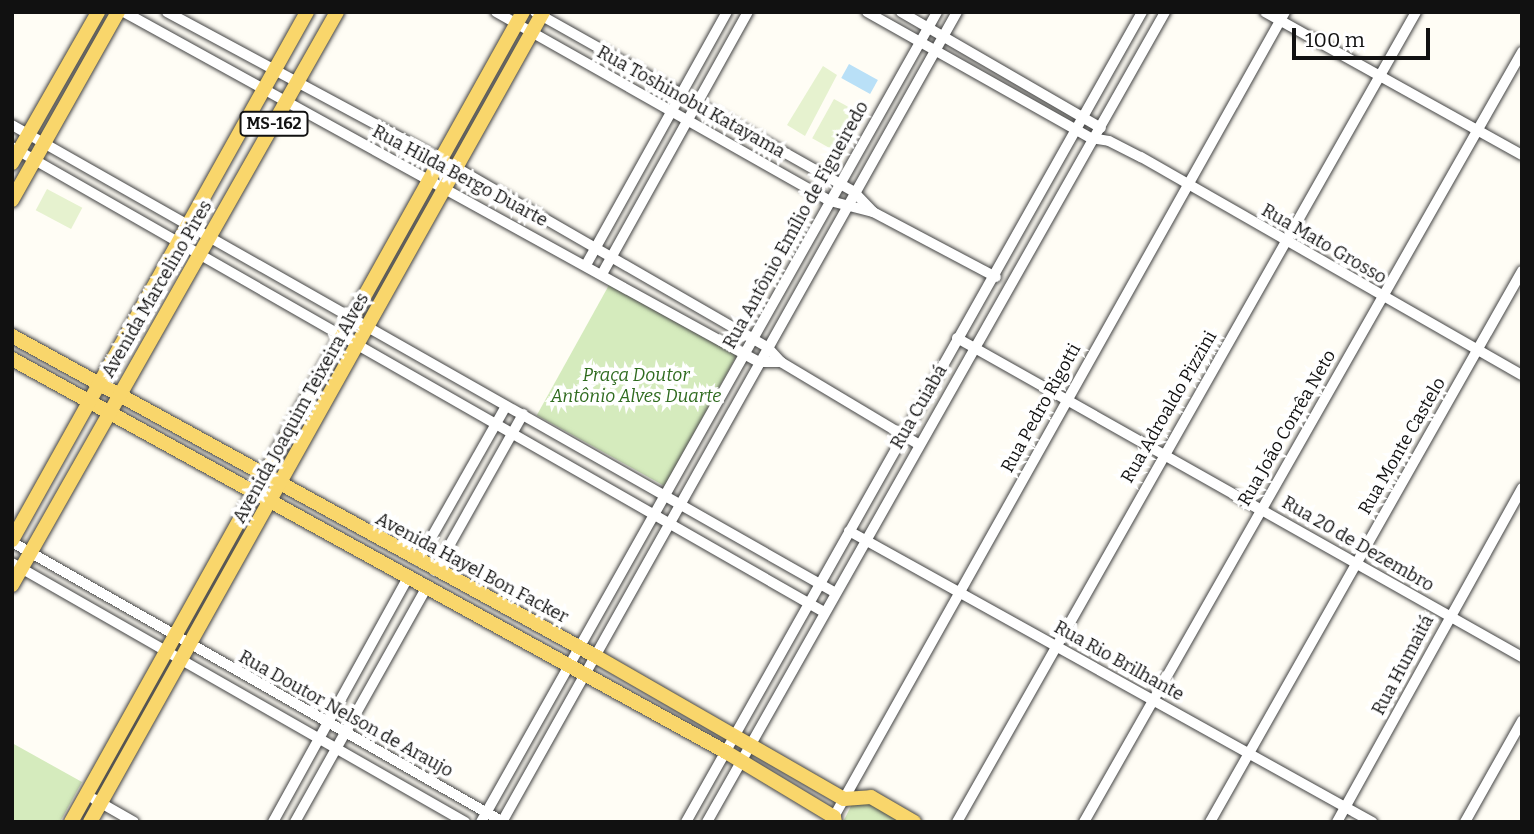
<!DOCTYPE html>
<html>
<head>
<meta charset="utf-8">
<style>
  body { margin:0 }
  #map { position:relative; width:1534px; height:834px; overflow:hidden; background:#fffdf5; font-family:Bitter,serif }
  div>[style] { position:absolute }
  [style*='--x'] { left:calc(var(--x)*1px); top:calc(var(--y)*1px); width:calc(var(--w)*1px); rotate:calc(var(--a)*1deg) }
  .green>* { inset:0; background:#d5ebbd; transform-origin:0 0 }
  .pitch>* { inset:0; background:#e6f2cf; transform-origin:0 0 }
  .water>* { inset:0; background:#b9e0f7; transform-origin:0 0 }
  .roads { filter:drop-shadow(0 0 2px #444) drop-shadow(0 0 2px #444) }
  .minor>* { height:10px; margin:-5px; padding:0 5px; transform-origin:5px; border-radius:5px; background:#fff }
  .major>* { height:14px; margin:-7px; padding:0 7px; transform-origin:7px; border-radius:7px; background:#f9d66b }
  span { translate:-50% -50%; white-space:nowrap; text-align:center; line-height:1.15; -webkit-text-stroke:7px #fff; paint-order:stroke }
  .shield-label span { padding:2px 5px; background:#fff; border:2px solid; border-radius:5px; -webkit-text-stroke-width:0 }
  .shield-label { font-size:16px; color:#111; font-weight:700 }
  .street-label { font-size:18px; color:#111 }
  .park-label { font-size:18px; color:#2f6b1f; font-style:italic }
  .frame { position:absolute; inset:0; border:14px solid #111; pointer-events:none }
  .scale { position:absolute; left:1292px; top:28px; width:138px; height:32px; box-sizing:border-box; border:4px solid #111; border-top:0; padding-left:9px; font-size:21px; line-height:24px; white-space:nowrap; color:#111; -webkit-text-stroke:5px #fff; paint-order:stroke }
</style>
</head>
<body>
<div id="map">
  <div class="green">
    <div style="left:609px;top:285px;width:146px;height:149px;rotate:29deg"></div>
    <div style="clip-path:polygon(12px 743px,82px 782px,60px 822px,12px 822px)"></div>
    <div style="clip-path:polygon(860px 799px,908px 822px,843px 822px,852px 804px)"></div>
  </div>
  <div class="pitch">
    <div style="clip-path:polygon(823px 66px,837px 75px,805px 136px,787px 125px)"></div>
    <div style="left:834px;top:99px;width:29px;height:45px;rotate:29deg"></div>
    <div style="left:47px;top:189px;width:40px;height:24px;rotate:28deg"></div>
  </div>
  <div class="water">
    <div style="left:849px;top:64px;width:33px;height:16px;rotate:29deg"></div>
  </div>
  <div class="roads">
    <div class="minor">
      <div style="--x:124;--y:12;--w:708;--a:28.88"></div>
      <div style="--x:744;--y:354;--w:17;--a:28"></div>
      <div style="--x:759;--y:362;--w:22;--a:0"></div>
      <div style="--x:167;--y:12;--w:329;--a:28.3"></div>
      <div style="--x:457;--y:168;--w:358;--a:30"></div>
      <div style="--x:767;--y:347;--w:21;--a:47"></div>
      <div style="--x:781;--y:362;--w:160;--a:30.9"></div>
      <div style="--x:496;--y:12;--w:384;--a:29.5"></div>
      <div style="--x:830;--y:201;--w:44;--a:14.3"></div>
      <div style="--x:535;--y:12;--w:366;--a:29.4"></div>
      <div style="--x:854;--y:192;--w:28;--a:46"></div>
      <div style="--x:873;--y:212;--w:139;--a:27.9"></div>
      <div style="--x:867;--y:12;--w:257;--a:29.4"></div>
      <div style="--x:1091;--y:138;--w:18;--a:9"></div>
      <div style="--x:1109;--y:141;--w:36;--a:27"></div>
      <div style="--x:1141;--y:157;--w:439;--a:29.8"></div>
      <div style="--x:901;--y:12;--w:231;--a:30.1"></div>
      <div style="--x:1265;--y:12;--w:294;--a:29.1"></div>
      <div style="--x:12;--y:125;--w:945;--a:29.6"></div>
      <div style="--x:12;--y:147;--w:936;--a:29.8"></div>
      <div style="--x:586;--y:265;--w:290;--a:-60.9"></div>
      <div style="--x:602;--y:274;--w:300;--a:-60.9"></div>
      <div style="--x:957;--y:338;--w:649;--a:29.45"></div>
      <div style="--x:849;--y:531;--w:599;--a:29.09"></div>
      <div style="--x:12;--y:542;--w:565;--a:29.69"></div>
      <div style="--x:418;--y:561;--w:178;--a:-60.4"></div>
      <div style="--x:12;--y:563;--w:522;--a:29.76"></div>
      <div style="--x:435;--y:571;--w:180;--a:-60.7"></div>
      <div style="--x:94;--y:799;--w:46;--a:29.9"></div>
      <div style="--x:273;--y:822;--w:281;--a:-61.1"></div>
      <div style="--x:295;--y:822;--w:270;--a:-60.7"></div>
      <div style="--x:481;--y:822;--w:930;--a:-60.62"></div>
      <div style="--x:502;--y:822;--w:929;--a:-60.68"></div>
      <div style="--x:686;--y:822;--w:930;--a:-60.62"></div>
      <div style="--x:707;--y:822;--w:931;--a:-60.51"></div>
      <div style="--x:831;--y:822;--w:929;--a:-60.73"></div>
      <div style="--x:957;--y:822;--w:931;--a:-60.46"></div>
      <div style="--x:1084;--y:822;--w:886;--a:-60.37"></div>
      <div style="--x:1210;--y:822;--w:633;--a:-60.48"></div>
      <div style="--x:1337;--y:822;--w:382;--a:-61"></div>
      <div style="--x:1465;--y:822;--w:116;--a:-60.6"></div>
    </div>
    <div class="major">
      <div style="--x:12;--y:163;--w:174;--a:-60.3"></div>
      <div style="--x:12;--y:200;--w:216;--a:-60.6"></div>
      <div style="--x:12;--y:336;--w:667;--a:28.75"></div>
      <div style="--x:597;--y:657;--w:285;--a:29.9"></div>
      <div style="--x:844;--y:799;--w:27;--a:-4"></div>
      <div style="--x:871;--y:797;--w:50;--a:30.2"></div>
      <div style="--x:12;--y:359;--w:815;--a:28.83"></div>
      <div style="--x:726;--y:752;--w:126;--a:31"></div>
      <div style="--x:834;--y:817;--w:5;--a:79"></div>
      <div style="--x:12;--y:540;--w:605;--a:-60.81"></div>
      <div style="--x:12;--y:585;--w:659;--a:-60.44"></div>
      <div style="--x:71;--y:822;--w:928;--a:-60.84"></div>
      <div style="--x:90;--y:822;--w:928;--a:-60.78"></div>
    </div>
  </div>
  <div class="shield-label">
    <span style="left:274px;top:124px">MS-162</span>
  </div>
  <div class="street-label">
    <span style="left:691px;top:102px;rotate:29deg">Rua Toshinobu Katayama</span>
    <span style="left:460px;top:176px;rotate:28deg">Rua Hilda Bergo Duarte</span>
    <span style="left:796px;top:225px;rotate:-61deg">Rua Antônio Emílio de Figueiredo</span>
    <span style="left:1324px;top:244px;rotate:30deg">Rua Mato Grosso</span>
    <span style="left:157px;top:289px;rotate:-60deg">Avenida Marcelino Pires</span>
    <span style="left:919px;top:407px;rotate:-60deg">Rua Cuiabá</span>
    <span style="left:1169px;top:407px;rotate:-60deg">Rua Adroaldo Pizzini</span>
    <span style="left:301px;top:408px;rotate:-61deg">Avenida Joaquim Teixeira Alves</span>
    <span style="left:1041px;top:408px;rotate:-61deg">Rua Pedro Rigotti</span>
    <span style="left:1287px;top:428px;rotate:-60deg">Rua João Corrêa Neto</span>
    <span style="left:1402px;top:446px;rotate:-60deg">Rua Monte Castelo</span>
    <span style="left:1358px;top:544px;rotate:30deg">Rua 20 de Dezembro</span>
    <span style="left:472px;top:568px;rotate:28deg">Avenida Hayel Bon Facker</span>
    <span style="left:1119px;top:661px;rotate:29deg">Rua Rio Brilhante</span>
    <span style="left:1403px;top:665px;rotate:-62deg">Rua Humaitá</span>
    <span style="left:346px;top:714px;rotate:29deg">Rua Doutor Nelson de Araujo</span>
  </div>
  <div class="park-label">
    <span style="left:636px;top:386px">Praça Doutor<br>Antônio Alves Duarte</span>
  </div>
  <div class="frame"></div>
  <div class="scale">100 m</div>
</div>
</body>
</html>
